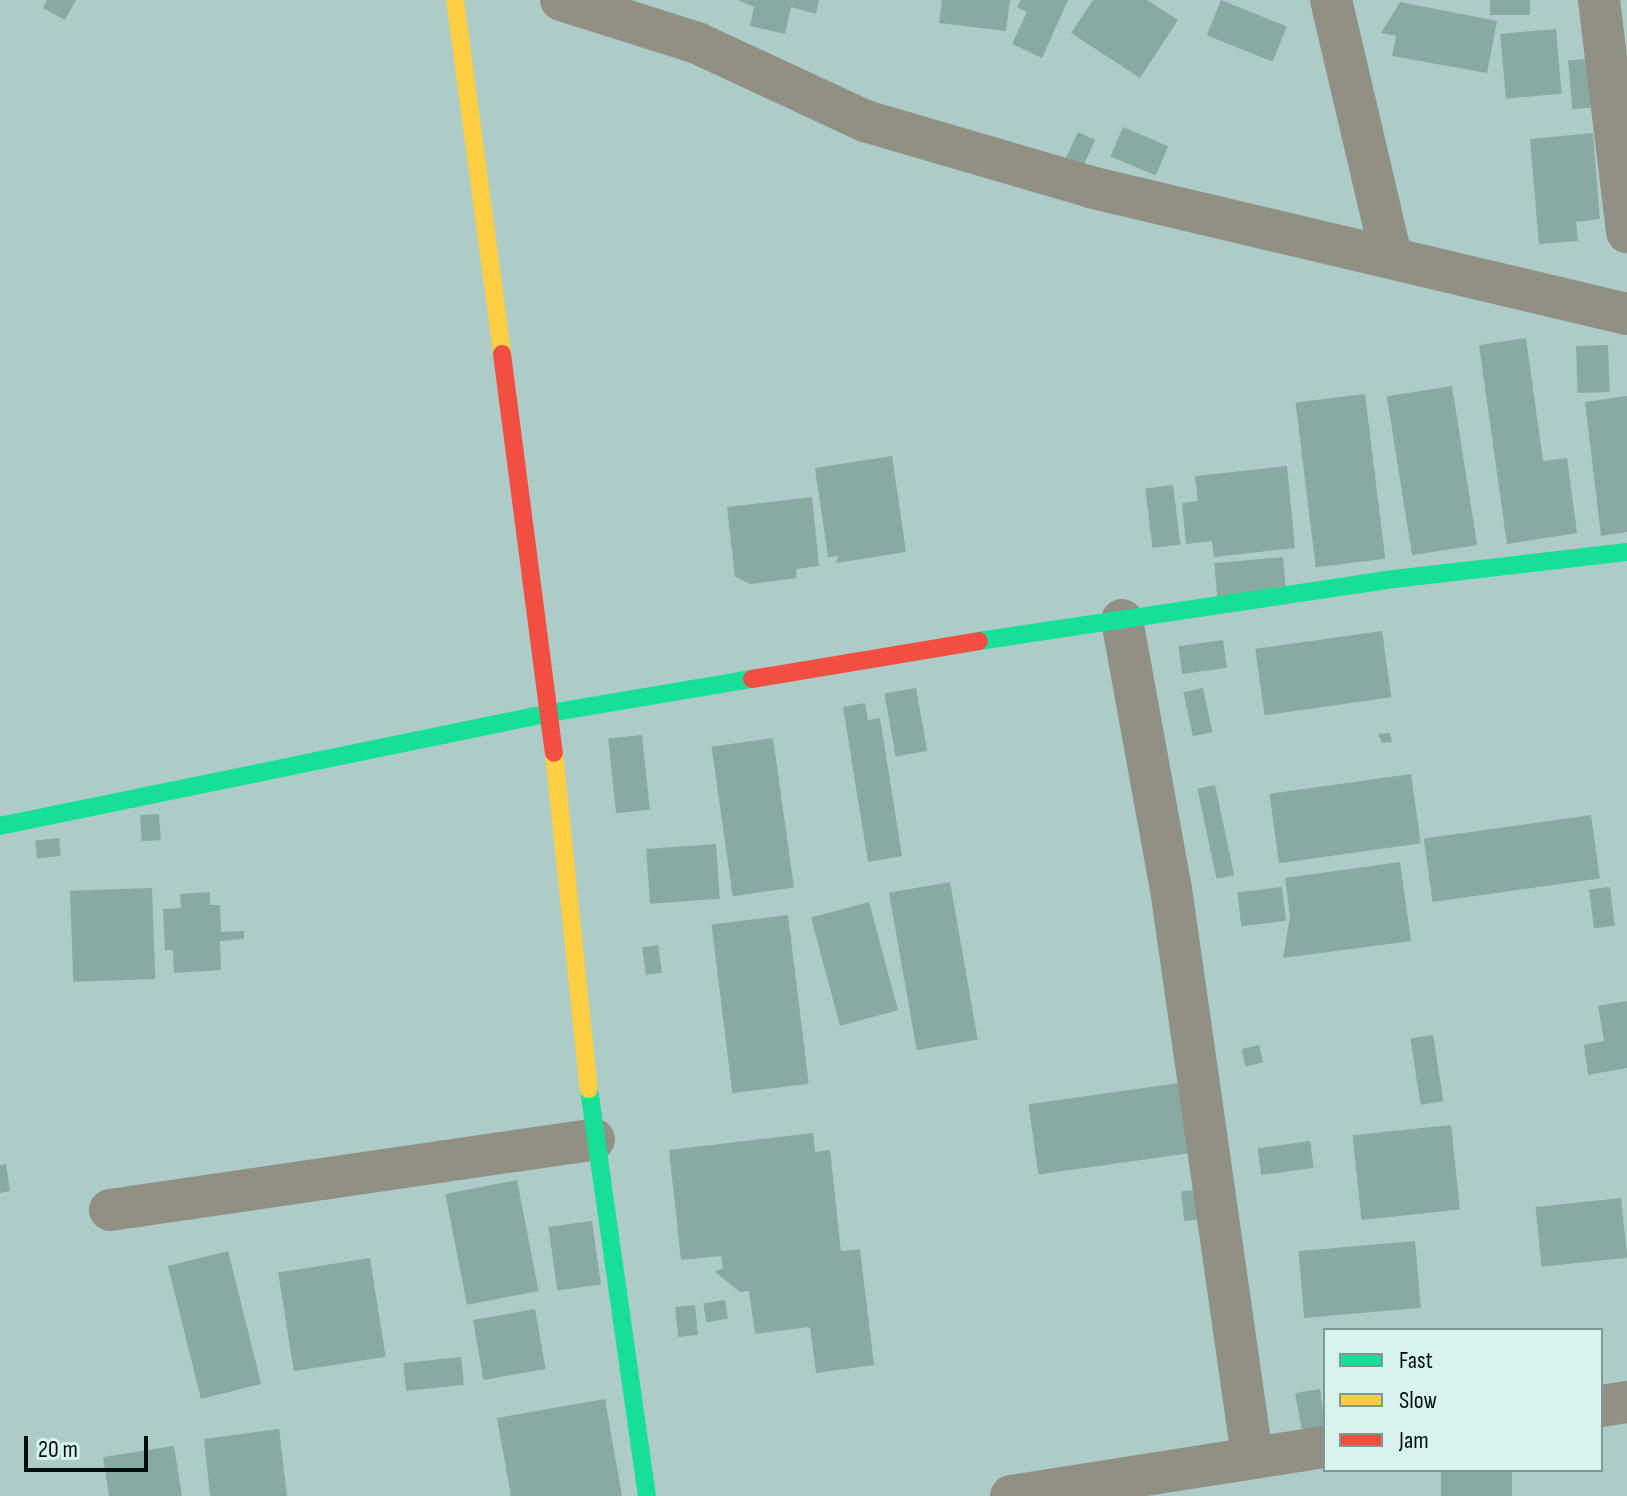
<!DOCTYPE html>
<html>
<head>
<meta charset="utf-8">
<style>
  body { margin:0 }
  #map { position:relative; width:1627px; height:1496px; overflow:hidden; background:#adcbc7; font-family:"Sofia Sans Condensed",sans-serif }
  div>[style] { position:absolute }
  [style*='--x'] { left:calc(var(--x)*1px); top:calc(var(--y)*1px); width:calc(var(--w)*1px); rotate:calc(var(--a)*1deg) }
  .building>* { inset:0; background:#88aba1; transform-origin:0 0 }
  .street>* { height:42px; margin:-21px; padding:0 21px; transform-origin:21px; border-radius:21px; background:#909084 }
  .fast>* { height:18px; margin:-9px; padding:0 9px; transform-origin:9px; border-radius:9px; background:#16e098 }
  .slow>* { height:18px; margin:-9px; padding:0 9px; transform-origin:9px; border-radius:9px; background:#ffcf43 }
  .jam>* { height:18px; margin:-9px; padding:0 9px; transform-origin:9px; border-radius:9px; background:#f24e42 }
  span { translate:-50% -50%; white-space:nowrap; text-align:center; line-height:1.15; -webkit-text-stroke:6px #d7f3ee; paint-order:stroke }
  .legend { position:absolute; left:1323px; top:1328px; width:280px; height:144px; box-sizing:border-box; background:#d7f3ee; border:2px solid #819894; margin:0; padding:10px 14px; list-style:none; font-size:24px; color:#000f0d }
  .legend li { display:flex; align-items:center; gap:16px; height:40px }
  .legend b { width:40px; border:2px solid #819894 }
  .scale { position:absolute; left:24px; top:1436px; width:124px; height:36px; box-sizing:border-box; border:4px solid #000f0d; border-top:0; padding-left:10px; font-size:24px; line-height:28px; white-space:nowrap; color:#000f0d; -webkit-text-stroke:6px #d7f3ee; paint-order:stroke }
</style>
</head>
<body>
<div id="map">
  <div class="building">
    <div style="clip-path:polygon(47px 0,76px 0,65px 20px,43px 8px)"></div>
    <div style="clip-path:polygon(738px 0,819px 0,816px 14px,791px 7px,785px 34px,750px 26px,754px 7px)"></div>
    <div style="clip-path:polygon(942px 0,1010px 0,1006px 31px,939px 23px)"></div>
    <div style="clip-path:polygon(1021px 0,1068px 0,1042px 58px,1012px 44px,1027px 12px,1017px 7px)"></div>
    <div style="clip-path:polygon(1093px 0,1147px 0,1178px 20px,1140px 78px,1071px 33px)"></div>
    <div style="left:1221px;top:0;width:71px;height:38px;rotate:22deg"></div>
    <div style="left:1490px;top:0;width:40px;height:15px"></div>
    <div style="clip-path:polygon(1400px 2px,1497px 21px,1487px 73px,1392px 56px,1396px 36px,1381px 33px)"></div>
    <div style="left:1556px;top:29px;width:65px;height:56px;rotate:85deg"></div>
    <div style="left:1596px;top:58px;width:49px;height:28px;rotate:85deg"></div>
    <div style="left:1123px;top:127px;width:49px;height:32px;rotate:23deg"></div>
    <div style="left:1078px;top:132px;width:19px;height:39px;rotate:25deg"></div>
    <div style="clip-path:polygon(1593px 133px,1600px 219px,1576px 222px,1578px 241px,1539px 244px,1530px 139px)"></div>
    <div style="clip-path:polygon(1526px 338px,1543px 461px,1567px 458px,1577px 533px,1507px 544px,1479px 345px)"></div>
    <div style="left:1608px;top:345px;width:47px;height:32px;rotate:88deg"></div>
    <div style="left:1452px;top:386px;width:161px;height:66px;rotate:81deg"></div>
    <div style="left:1365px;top:394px;width:166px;height:70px;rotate:83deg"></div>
    <div style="clip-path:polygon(1627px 396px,1627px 532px,1601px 536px,1585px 402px)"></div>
    <div style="clip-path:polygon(892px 456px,906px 552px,836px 563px,839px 556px,828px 557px,815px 468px)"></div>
    <div style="clip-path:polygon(1287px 466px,1295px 548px,1214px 557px,1212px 541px,1186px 544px,1182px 503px,1198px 501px,1195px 476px)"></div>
    <div style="left:1173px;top:485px;width:60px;height:28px;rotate:83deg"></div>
    <div style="clip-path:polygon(812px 497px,819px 566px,796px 569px,797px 578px,750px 584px,735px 577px,727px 507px)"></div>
    <div style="left:1283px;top:557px;width:34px;height:69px;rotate:85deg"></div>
    <div style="left:1382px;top:631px;width:67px;height:128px;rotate:82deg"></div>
    <div style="left:1223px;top:640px;width:28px;height:45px;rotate:82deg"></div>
    <div style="left:916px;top:688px;width:64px;height:32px;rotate:80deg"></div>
    <div style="left:1203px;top:688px;width:45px;height:20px;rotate:78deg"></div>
    <div style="clip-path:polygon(865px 703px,868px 720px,880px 718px,902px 856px,868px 862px,843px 707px)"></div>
    <div style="clip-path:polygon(1390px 733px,1392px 742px,1382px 743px,1378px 734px)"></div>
    <div style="left:642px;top:735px;width:75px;height:34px;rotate:84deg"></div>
    <div style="left:773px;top:738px;width:151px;height:62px;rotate:82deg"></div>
    <div style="left:1411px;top:774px;width:70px;height:143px;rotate:82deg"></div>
    <div style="left:1215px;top:785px;width:92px;height:18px;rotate:78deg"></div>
    <div style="left:159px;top:814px;width:26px;height:19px;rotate:86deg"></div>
    <div style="left:1591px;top:815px;width:64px;height:169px;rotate:82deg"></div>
    <div style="left:59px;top:838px;width:18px;height:24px;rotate:84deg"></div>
    <div style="left:716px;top:844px;width:55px;height:70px;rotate:86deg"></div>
    <div style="clip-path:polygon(1400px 862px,1411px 941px,1283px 958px,1290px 916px,1285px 878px)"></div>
    <div style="left:950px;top:882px;width:160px;height:62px;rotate:80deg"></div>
    <div style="left:1282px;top:887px;width:34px;height:45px;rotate:83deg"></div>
    <div style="left:1610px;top:887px;width:39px;height:21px;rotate:83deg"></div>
    <div style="left:152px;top:888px;width:91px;height:82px;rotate:88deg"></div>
    <div style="clip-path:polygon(210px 892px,210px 905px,220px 905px,221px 932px,244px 931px,244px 939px,220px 941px,221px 970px,174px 973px,173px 950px,165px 950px,163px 909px,181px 908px,180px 894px)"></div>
    <div style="left:869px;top:902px;width:112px;height:60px;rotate:75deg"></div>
    <div style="left:788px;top:915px;width:170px;height:77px;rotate:83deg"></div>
    <div style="left:658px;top:945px;width:28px;height:16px;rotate:82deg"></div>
    <div style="clip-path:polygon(1627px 1001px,1627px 1068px,1588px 1075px,1584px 1045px,1604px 1041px,1598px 1006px)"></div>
    <div style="left:1433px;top:1035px;width:67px;height:23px;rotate:81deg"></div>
    <div style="left:1259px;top:1045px;width:18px;height:18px;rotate:77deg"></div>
    <div style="left:1179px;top:1083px;width:71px;height:152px;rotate:82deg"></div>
    <div style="left:1451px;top:1125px;width:85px;height:99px;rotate:84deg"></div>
    <div style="clip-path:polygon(813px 1133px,815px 1152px,830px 1150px,841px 1251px,860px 1249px,874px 1365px,816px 1373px,810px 1327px,755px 1334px,749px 1291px,740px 1292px,715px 1272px,723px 1268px,721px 1256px,681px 1260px,669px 1150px)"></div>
    <div style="left:1310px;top:1141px;width:27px;height:53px;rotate:82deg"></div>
    <div style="clip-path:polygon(6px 1164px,10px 1191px,0 1193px,0 1165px)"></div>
    <div style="left:517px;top:1180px;width:113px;height:73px;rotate:79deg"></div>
    <div style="left:1204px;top:1189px;width:30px;height:23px;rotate:84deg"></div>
    <div style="left:1621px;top:1198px;width:60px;height:86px;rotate:84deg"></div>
    <div style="left:592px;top:1221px;width:64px;height:44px;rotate:82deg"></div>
    <div style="left:1415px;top:1241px;width:67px;height:117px;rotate:85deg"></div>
    <div style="left:228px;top:1251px;width:137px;height:62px;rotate:76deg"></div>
    <div style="left:370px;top:1258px;width:100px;height:93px;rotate:81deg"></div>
    <div style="left:725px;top:1300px;width:19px;height:22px;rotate:81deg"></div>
    <div style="left:695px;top:1305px;width:30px;height:20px;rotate:84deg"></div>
    <div style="left:535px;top:1309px;width:61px;height:63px;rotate:80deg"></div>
    <div style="left:461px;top:1357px;width:28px;height:58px;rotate:84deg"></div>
    <div style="clip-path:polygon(1320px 1389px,1325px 1425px,1303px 1436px,1295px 1393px)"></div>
    <div style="clip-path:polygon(605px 1399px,622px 1496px,511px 1496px,497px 1418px)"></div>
    <div style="clip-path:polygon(279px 1429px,287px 1496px,210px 1496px,204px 1439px)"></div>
    <div style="clip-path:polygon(174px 1446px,182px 1496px,109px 1496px,103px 1457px)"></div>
    <div style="left:1441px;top:1470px;width:71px;height:26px"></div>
  </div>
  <div class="street">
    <div style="--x:561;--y:0;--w:143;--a:17.5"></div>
    <div style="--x:697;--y:43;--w:185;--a:24.9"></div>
    <div style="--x:865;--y:121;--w:234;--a:16.3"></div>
    <div style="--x:1090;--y:187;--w:552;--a:13.31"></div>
    <div style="--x:1331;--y:0;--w:263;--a:76.8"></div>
    <div style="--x:1599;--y:0;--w:234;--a:83.1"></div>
    <div style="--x:1122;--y:620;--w:273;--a:79.7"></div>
    <div style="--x:1171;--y:889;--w:573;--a:81.87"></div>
    <div style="--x:110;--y:1210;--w:489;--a:-8.3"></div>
    <div style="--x:1601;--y:1406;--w:26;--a:-9"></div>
    <div style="--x:1011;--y:1496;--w:318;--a:-8.9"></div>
  </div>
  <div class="fast">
    <div style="--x:979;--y:641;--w:411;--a:-8.5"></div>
    <div style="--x:1385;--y:580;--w:244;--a:-6.6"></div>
    <div style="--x:0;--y:826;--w:561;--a:-11.61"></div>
    <div style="--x:550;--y:713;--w:205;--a:-9.6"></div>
    <div style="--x:589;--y:1089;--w:411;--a:81.9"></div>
  </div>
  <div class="slow">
    <div style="--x:455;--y:0;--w:357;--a:82.4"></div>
    <div style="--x:554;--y:753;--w:338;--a:84.1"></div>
  </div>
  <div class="jam">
    <div style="--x:502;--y:354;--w:402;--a:82.6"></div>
    <div style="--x:752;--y:679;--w:230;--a:-9.5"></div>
  </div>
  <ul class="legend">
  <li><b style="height:10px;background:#16e098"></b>Fast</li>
  <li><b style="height:10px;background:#ffcf43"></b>Slow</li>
  <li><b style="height:10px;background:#f24e42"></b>Jam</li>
  </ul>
  <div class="scale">20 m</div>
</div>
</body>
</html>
